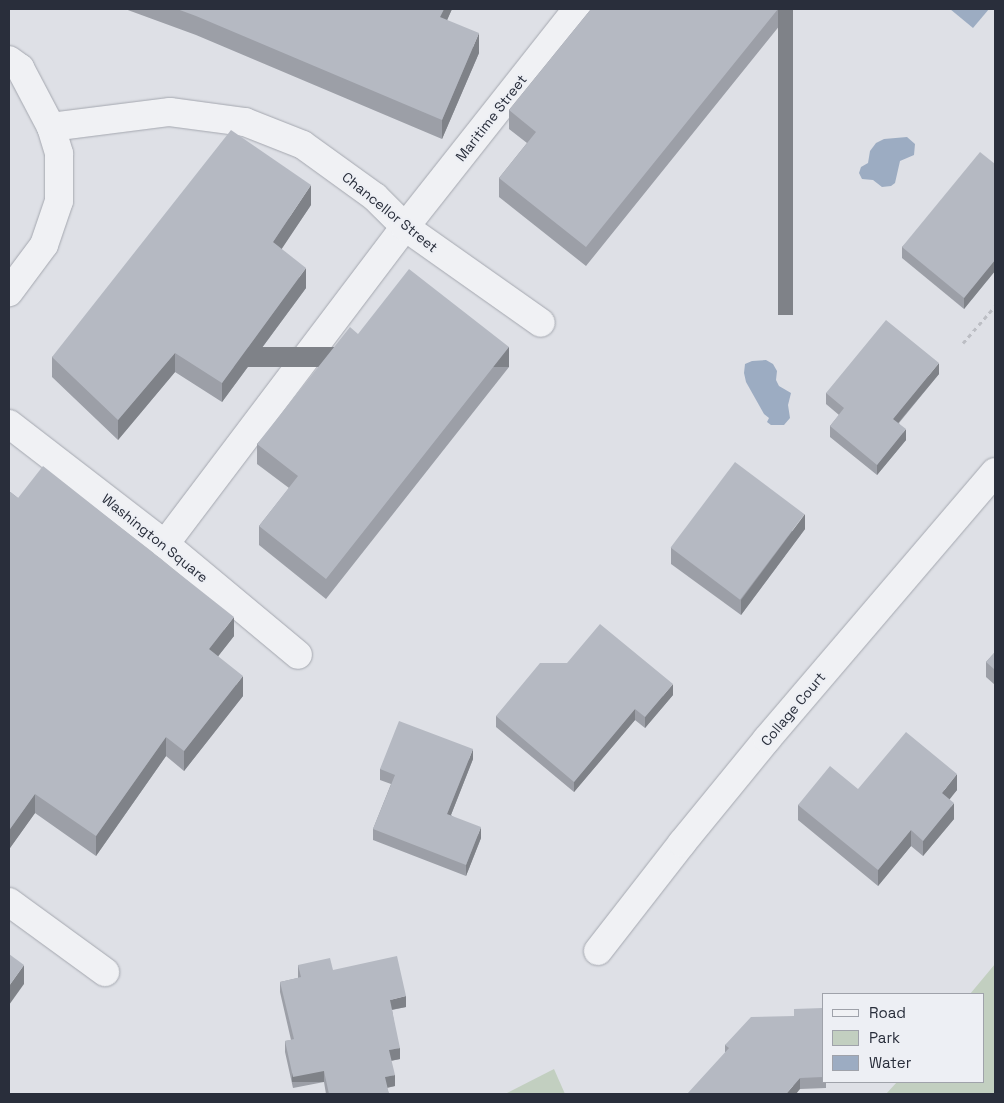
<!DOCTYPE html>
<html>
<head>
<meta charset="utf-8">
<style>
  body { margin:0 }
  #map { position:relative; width:1004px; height:1103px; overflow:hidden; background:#dee0e6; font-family:"Space Grotesk",sans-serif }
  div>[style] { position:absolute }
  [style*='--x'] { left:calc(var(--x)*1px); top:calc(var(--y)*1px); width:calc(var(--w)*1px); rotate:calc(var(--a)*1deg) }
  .green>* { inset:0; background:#c2cfc0 }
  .water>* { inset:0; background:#9cacc2 }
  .path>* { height:3px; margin-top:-1.5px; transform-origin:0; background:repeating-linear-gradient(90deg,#bcbec4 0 4px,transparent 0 8px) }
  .roads { filter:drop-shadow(0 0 1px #a4a7af) drop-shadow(0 0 1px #a4a7af) }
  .minor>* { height:28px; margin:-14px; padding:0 14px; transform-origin:14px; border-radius:14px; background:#f0f1f4 }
  .wall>* { inset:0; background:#9c9fa7 }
  .shaded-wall>* { inset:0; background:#7f8288; transform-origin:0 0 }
  .building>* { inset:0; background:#b5b9c2; transform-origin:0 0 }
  span { translate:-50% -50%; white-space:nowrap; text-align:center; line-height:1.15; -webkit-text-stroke:4px #edeff4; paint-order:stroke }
  .street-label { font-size:14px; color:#292e3b }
  .frame { position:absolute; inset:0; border:10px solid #292e3b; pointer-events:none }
  .legend { position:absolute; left:822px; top:993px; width:162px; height:90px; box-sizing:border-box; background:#edeff4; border:1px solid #9fa2aa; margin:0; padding:6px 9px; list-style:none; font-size:15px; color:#292e3b }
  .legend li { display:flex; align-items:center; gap:10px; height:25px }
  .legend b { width:25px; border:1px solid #9fa2aa }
</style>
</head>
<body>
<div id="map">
  <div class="green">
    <div style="clip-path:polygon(995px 964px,995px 1094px,886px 1094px,897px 1082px,983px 1082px,983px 994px,970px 994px)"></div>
    <div style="clip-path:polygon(554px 1069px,565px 1094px,505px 1094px)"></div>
  </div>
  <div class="water">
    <div style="clip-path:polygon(950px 9px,989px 9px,973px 28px)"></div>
    <div style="clip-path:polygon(907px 137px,915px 144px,914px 155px,900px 161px,895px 183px,891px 186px,882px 187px,873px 180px,862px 179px,859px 173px,861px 167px,868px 163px,870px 151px,876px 143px,884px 139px)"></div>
    <div style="clip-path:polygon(766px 360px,773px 364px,777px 371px,776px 380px,779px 386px,791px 393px,788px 405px,790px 418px,784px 425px,771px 425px,767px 422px,769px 418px,764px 414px,746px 382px,744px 373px,745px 364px,752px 361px)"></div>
  </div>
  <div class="path">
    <div style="--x:963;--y:343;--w:49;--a:-49.1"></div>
  </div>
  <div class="roads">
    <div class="minor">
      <div style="--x:9;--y:60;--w:14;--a:36"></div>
      <div style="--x:20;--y:68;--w:67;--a:62.3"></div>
      <div style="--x:51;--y:127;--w:28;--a:73"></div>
      <div style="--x:59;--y:154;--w:47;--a:90"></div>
      <div style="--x:59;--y:201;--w:46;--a:108.8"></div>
      <div style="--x:44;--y:245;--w:59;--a:126.7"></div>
      <div style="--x:51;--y:127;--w:120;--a:-7.2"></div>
      <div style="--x:170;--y:112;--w:76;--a:7.6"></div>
      <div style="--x:245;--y:122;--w:62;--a:21.6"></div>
      <div style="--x:303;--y:145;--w:89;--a:35.8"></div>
      <div style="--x:375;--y:197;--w:42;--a:45"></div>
      <div style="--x:405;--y:227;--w:166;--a:35.2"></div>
      <div style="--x:9;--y:424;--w:197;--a:37.6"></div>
      <div style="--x:165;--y:544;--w:173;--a:39.8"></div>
      <div style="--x:165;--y:544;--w:398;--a:-52.9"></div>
      <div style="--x:405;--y:227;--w:278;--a:-51.7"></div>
      <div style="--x:9;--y:902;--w:119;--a:36.1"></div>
      <div style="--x:598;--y:951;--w:137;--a:-52.1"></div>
      <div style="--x:682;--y:843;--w:134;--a:-50.7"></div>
      <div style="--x:767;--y:739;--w:351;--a:-49.5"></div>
    </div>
  </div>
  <div class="wall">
    <div style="clip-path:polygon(125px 9px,452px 9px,447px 20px,479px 53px,442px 139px,196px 35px)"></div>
    <div style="clip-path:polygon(591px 9px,793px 9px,586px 266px,499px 197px,499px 178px,527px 143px,509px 129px,509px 110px)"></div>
    <div style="clip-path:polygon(995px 164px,995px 271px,964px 309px,902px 258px,902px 247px)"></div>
    <div style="clip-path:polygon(311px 205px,281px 249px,306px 288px,222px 402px,175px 372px,118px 440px,52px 377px,52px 357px)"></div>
    <div style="clip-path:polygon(358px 334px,509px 367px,326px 599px,259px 545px,259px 526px,289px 488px,257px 464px,257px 444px)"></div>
    <div style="clip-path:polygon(939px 374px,899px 423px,906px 440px,877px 475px,830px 437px,830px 426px,839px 415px,826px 404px,826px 393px)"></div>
    <div style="clip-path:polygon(9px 491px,18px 498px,234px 636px,218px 656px,243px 696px,184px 771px,166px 756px,96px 856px,35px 813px,10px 848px,9px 848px)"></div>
    <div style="clip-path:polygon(805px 529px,741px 615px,671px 564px,671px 548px)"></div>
    <div style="clip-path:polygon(995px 652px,995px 685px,986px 677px,986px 662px)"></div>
    <div style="clip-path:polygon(673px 695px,645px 728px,635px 720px,574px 792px,496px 727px,496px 716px)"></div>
    <div style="clip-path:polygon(473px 759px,451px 815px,481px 838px,466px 876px,373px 840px,373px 829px,391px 784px,380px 780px,380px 769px)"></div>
    <div style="clip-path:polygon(858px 789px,957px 790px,949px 799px,954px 819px,923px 856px,911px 846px,878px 886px,798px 820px,798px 805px)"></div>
    <div style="clip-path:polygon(298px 965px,333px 970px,406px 1007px,392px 1010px,400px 1059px,391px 1061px,395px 1086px,387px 1088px,389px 1094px,326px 1094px,324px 1082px,293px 1088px,285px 1052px,285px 1041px,291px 1040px,280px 992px,280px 982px,298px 978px)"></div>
    <div style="clip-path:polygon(823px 1008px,823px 1082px,826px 1082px,826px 1088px,800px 1089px,725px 1052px,725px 1045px,794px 1016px)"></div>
  </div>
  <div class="shaded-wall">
    <div style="clip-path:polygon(444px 9px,452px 9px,440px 36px,440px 17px)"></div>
    <div style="left:778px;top:9px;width:15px;height:306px"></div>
    <div style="clip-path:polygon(479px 33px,479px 53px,442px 139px,442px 120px)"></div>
    <div style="clip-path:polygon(311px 185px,311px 205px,273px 262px,273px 242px)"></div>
    <div style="clip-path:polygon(995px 260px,995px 271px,964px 309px,964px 298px)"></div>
    <div style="clip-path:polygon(306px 268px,306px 288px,222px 402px,222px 383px)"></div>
    <div style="left:509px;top:347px;width:20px;height:295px;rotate:90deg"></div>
    <div style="clip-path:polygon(175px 353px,175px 372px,118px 440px,118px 420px)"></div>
    <div style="clip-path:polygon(939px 363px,939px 374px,893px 429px,893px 419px)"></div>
    <div style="clip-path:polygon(906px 429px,906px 440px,877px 475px,877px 465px)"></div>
    <div style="clip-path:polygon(805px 514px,805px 529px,741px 615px,741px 600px)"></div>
    <div style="clip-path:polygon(234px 617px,234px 636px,209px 668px,209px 649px)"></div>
    <div style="clip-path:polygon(243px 676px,243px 696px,184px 771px,184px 751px)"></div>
    <div style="clip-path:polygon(673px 684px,673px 695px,645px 728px,645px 717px)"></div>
    <div style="clip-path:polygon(635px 709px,635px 720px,574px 792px,574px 782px)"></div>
    <div style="clip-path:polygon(166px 737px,166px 756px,96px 856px,96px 836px)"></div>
    <div style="clip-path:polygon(473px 749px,473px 759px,447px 825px,447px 814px)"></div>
    <div style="clip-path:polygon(957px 774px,957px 790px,942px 809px,942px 793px)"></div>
    <div style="clip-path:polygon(35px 794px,35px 813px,10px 848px,10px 829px)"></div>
    <div style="clip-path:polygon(954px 803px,954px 819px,923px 856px,923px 841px)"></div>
    <div style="clip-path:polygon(481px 827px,481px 838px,466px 876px,466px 865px)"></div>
    <div style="clip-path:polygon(911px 830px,911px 846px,878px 886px,878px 870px)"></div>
    <div style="clip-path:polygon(24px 965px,24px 984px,9px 1005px,9px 986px)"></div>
    <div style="clip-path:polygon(406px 996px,406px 1007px,390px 1010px,390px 1000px)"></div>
    <div style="clip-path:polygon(400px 1048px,400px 1059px,389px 1061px,389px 1050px)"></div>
    <div style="left:324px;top:1071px;width:11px;height:32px;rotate:90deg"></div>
    <div style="clip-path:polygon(395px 1075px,395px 1086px,385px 1088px,385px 1077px)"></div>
    <div style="clip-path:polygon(800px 1078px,800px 1089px,796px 1094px,786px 1094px)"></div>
  </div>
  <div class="building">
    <div style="clip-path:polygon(177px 9px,444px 9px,440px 17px,479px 33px,442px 120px,196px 16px)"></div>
    <div style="clip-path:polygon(591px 9px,778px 9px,586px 247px,499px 178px,536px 132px,509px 110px)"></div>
    <div style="clip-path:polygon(231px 130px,311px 185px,273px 242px,306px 268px,222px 383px,175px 353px,118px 420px,52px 357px)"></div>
    <div style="clip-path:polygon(980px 152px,995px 164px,995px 260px,964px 298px,902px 247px)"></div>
    <div style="clip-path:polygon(409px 269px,509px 347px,326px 579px,259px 526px,298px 476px,257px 444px,350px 327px,358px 334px)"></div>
    <div style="clip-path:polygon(886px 320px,939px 363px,893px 419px,906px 429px,877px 465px,830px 426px,844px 408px,826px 393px)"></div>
    <div style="left:735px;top:462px;width:87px;height:107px;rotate:37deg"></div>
    <div style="clip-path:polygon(43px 466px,234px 617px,209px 649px,243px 676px,184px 751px,166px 737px,96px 836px,35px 794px,10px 829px,9px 828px,9px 491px,18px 498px)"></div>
    <div style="clip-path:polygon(600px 624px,673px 684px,645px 717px,635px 709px,574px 782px,496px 716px,540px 663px,567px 663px)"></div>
    <div style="clip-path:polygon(995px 652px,995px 670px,986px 662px)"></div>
    <div style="clip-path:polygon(399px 721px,473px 749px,447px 814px,481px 827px,466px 865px,373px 829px,395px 775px,380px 769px)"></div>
    <div style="clip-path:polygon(906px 732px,957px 774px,942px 793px,954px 803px,923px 841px,911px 830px,878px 870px,798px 805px,830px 766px,858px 789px)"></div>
    <div style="clip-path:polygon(9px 954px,24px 965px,9px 986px)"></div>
    <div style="clip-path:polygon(397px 956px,406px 996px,390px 1000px,400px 1048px,389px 1050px,395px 1075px,385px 1077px,389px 1094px,329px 1094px,324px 1071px,293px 1077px,285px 1041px,294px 1039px,280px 982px,301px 977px,298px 965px,330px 958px,333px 970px)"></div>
    <div style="clip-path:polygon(823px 1008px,823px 1077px,800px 1078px,786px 1094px,687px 1094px,729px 1048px,725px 1045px,751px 1017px,794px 1016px,794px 1009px)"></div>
  </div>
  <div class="street-label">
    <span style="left:491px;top:118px;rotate:-52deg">Maritime Street</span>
    <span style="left:390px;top:212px;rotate:39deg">Chancellor Street</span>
    <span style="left:155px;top:538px;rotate:39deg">Washington Square</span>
    <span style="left:793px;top:709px;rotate:-50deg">Collage Court</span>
  </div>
  <div class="frame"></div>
  <ul class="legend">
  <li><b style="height:6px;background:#f0f1f4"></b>Road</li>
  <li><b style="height:14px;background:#c2cfc0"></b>Park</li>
  <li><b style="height:14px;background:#9cacc2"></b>Water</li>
  </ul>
</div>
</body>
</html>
